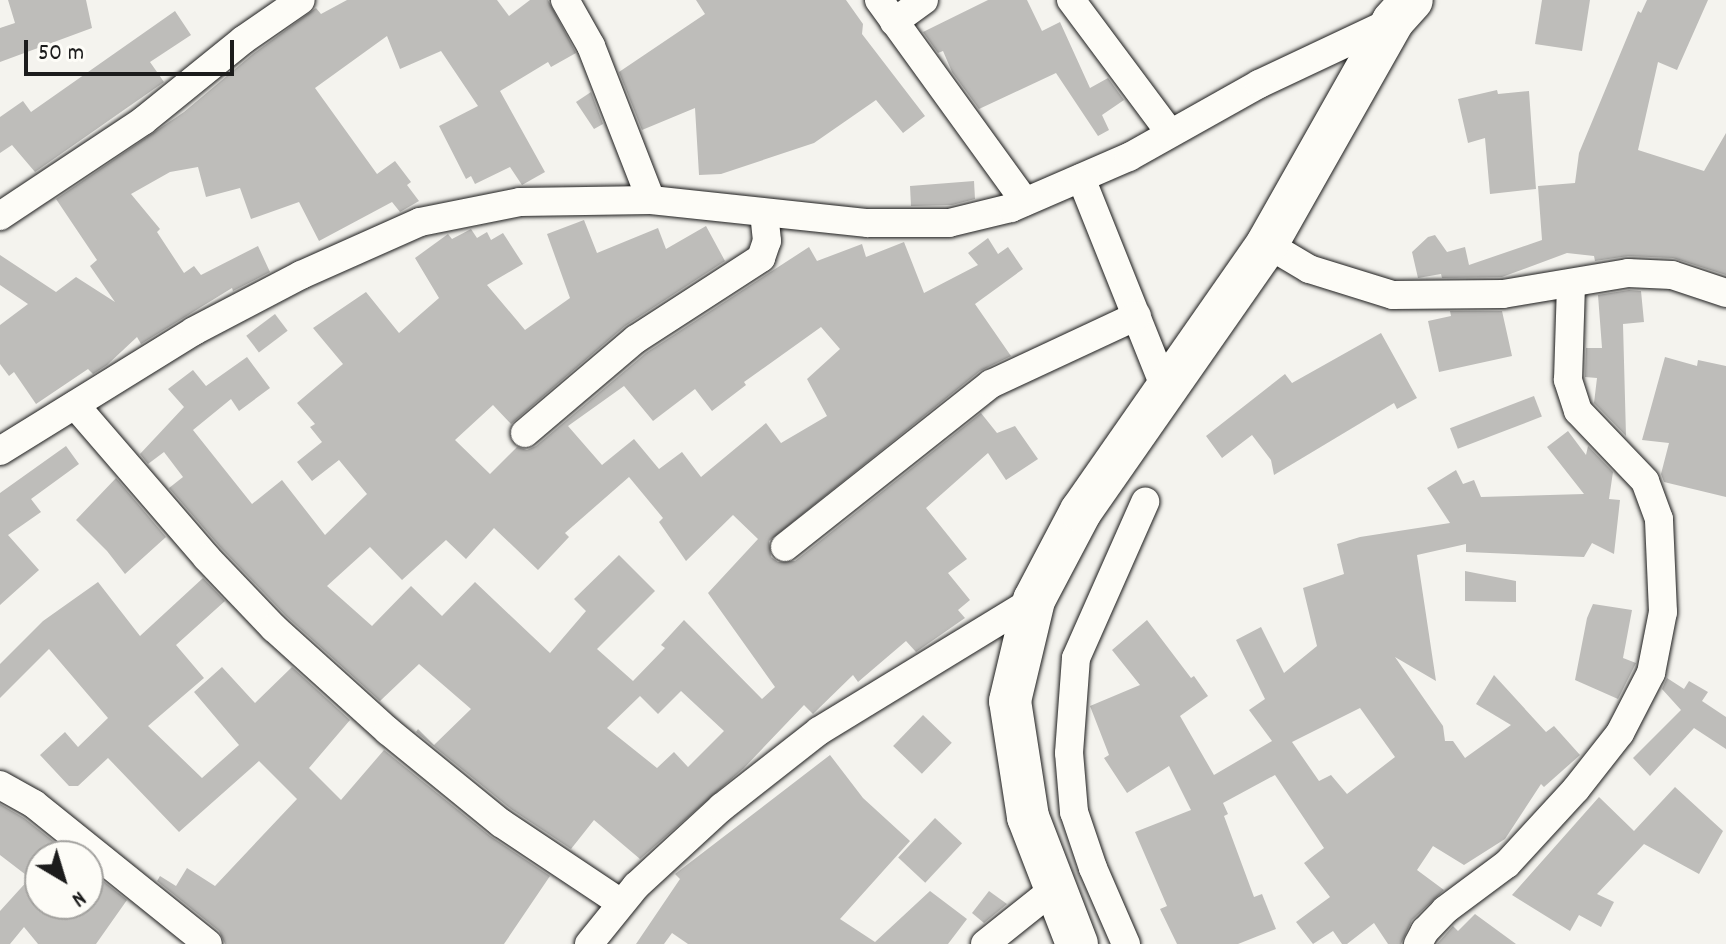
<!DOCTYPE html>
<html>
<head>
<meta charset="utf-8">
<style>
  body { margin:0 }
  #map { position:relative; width:1726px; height:944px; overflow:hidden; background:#f4f3ee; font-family:Dekko,sans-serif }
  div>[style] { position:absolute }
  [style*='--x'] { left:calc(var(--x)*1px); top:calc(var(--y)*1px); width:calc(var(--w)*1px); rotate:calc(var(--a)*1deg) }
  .building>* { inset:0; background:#bebdba; transform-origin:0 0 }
  .roads { filter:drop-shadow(0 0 2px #1c1c1c) drop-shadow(0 0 2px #1c1c1c) }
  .minor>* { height:28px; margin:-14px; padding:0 14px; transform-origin:14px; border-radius:14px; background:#fdfcf7 }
  .highway>* { height:42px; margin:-21px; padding:0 21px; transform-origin:21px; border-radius:21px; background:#fdfcf7 }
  span { translate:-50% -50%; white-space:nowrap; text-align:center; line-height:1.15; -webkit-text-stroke:6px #fdfcf7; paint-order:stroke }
  .north { position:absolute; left:24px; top:840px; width:80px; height:80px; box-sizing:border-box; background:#fdfcf7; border:2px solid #a3a29f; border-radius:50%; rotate:142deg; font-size:22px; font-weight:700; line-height:32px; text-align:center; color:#1c1c1c }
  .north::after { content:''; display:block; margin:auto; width:28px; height:36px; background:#1c1c1c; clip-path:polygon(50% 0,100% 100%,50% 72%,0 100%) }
  .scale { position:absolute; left:24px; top:40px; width:210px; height:36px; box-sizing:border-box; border:4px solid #1c1c1c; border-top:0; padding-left:10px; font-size:24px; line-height:28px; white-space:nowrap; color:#1c1c1c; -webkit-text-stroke:6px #fdfcf7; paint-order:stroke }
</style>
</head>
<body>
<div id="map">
  <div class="building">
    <div style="clip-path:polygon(8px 0,86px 0,92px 28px,0 62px,0 28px,15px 23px)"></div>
    <div style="clip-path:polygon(347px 0,497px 0,509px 16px,530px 0,548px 0,576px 53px,551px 67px,548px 62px,500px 91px,545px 172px,522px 185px,510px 167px,475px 184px,471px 176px,466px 179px,439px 126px,478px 106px,441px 51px,400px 69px,387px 36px,315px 88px,377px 174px,395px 161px,411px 182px,407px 185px,419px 201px,400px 212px,392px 202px,319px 241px,299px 202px,251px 219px,240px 188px,206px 197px,198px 167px,170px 172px,131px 194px,160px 229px,157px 232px,184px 273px,194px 266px,201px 275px,258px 246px,270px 272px,233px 291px,232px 288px,141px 344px,137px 337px,107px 365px,93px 374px,88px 369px,36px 404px,14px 372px,9px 376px,0 364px,0 325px,28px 304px,0 285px,0 255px,56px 292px,76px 277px,115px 302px,90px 266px,97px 260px,56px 199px,184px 112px,253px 54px,316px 8px,321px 14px)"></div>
    <div style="clip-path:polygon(696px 0,846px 0,863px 24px,862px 34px,925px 116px,903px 133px,876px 100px,814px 143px,721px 174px,699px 175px,695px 108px,642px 130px,619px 72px,705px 14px)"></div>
    <div style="clip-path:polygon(988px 0,1027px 0,1042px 31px,1060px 22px,1090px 88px,1108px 78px,1124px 100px,1102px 115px,1109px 130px,1098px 136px,1056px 73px,979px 109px,952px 72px,943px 51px,938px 53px,923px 32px)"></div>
    <div style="clip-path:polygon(1542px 0,1590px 0,1582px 51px,1535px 44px)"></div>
    <div style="clip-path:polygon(1647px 0,1708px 0,1677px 70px,1658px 62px,1638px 150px,1704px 171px,1726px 133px,1726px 275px,1673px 258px,1628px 256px,1595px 261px,1594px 256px,1567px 253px,1502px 277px,1442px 278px,1441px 274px,1418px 278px,1412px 252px,1428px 237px,1435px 235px,1447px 252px,1465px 247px,1469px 265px,1542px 240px,1538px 186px,1575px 183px,1579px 153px,1638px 11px,1641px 13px)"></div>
    <div style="clip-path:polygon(175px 11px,191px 35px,150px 62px,164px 82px,35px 172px,12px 145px,0 153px,0 117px,23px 101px,31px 112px)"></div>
    <div style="clip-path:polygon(1497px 90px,1498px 94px,1529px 91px,1536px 189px,1490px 194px,1485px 138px,1468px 143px,1458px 99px)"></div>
    <div style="clip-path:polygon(591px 92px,603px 124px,594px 129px,576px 102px)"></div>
    <div style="clip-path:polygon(974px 181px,975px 199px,952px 205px,911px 206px,910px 186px)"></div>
    <div style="clip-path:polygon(evenodd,584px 220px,597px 253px,658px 228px,666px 249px,706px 226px,725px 261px,625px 326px,511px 424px,493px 405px,455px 440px,490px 474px,517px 447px,527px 450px,536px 446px,646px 353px,809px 247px,817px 261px,862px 244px,866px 257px,904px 242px,924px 293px,978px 265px,968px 253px,988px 238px,998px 254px,1008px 247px,1023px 269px,975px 304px,1011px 356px,980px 371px,769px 541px,771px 557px,778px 562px,795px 561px,981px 413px,997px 433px,1015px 426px,1038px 459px,1006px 480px,988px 453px,926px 508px,967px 559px,948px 573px,970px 600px,958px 610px,965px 618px,916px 652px,906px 641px,858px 682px,853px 675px,813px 714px,804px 705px,744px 768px,640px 859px,594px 820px,571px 849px,511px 809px,416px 732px,418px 729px,434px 745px,471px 709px,419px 664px,380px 701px,286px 616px,220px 547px,169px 488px,183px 477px,164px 452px,148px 464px,140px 454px,184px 407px,168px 389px,193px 370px,206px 386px,247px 357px,270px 388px,239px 411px,231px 399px,193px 430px,252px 504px,282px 480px,325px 535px,367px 494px,339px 460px,312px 481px,297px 462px,322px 442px,310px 427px,315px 424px,297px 403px,343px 364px,313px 328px,366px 292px,399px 333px,439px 298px,415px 258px,448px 234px,452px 239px,471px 229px,477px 238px,487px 232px,491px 240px,503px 233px,523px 264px,487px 285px,525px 330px,570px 298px,547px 234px,584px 220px,821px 327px,840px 349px,807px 379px,827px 416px,781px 443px,766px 423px,701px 477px,682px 452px,659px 469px,634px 439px,602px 465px,568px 426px,624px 386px,653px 421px,695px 389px,712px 411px,746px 385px,744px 382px,821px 327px,584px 220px,629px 477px,663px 518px,659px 522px,686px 561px,733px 515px,758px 539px,708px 593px,775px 687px,762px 699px,684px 620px,661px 645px,665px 648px,633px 681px,597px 649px,655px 591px,619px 555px,574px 599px,586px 611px,550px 653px,475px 582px,442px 616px,411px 586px,372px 626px,327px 586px,370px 547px,402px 580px,446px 540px,466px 559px,494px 528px,538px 570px,569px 537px,565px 533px,629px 477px,584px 220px,681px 691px,724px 731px,688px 767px,674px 752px,657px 768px,607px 728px,640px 696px,658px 714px,681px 691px)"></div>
    <div style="clip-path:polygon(1629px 290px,1641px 291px,1644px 322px,1623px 324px,1626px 436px,1594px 403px,1597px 378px,1585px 377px,1586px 348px,1602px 348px,1598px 295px)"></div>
    <div style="clip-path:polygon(1450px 311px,1502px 311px,1512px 356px,1439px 372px,1428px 321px,1451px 316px)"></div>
    <div style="left:275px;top:314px;width:21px;height:36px;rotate:53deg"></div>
    <div style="clip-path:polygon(1381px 333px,1417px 398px,1397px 409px,1394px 403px,1274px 475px,1271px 460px,1252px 435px,1222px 458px,1206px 436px,1285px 374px,1292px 383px)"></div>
    <div style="clip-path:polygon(1665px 357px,1697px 366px,1698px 360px,1726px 366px,1726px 497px,1664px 482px,1661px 474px,1669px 443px,1642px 440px)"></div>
    <div style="left:1534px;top:396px;width:22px;height:90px;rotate:69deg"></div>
    <div style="clip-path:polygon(evenodd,1568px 431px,1586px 455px,1588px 446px,1613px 472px,1609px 499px,1620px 500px,1614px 554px,1592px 543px,1584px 557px,1466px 552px,1466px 544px,1417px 555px,1436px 681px,1395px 657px,1443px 726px,1445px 741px,1453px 741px,1465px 758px,1511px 725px,1476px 704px,1494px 675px,1546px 732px,1554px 726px,1580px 755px,1544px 787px,1541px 784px,1505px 839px,1464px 865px,1433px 846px,1417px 870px,1444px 890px,1412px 920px,1401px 944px,1388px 944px,1374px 923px,1347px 944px,1342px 944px,1333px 931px,1313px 944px,1296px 922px,1330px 897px,1304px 863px,1324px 848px,1275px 775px,1223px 803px,1228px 814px,1224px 816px,1254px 897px,1262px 894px,1276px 929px,1238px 944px,1177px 944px,1160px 909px,1167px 906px,1135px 832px,1191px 810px,1169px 766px,1127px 793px,1104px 758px,1109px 755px,1090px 706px,1140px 685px,1112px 650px,1147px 620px,1191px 678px,1194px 676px,1208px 696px,1180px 716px,1214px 775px,1272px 741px,1249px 710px,1265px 699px,1236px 640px,1261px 627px,1284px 673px,1317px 646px,1303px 588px,1344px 574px,1337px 544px,1360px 537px,1450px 523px,1427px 488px,1456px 470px,1463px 484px,1474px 480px,1481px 497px,1584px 494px,1547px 447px,1568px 431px,1360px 708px,1395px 757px,1347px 794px,1331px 775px,1319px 781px,1292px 742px,1360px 708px)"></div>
    <div style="clip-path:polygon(66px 446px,79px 464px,31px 499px,41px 512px,8px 535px,39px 570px,0 605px,0 493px)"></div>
    <div style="clip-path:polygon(116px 478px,166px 537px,125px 574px,107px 551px,76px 520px)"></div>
    <div style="clip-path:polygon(1465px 571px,1516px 581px,1516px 602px,1465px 601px)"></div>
    <div style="clip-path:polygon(203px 578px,225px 601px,176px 645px,204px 678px,148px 726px,202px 778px,239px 745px,194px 692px,222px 667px,255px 703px,292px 667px,350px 720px,309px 768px,341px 800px,384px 750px,490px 836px,550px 876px,504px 944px,225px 944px,219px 931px,157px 881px,160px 876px,176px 886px,187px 868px,215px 886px,297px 799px,259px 761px,179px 832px,108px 758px,78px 786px,69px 786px,40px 755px,65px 732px,78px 747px,108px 718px,49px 649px,0 698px,0 664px,43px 621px,98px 582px,140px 636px)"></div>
    <div style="clip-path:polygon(1593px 604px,1632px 610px,1623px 658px,1636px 663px,1618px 699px,1575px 680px,1587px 618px)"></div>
    <div style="clip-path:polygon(1667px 678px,1684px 689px,1689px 681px,1708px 692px,1702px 701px,1726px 717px,1726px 749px,1694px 728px,1650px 776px,1633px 758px,1681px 710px,1662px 689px)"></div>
    <div style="left:923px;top:715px;width:40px;height:43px;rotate:44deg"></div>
    <div style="clip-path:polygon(830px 755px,863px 798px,910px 841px,840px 919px,875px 942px,930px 891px,967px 919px,948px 944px,688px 944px,672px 933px,664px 944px,636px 944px,680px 879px,675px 874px)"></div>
    <div style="clip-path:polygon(1675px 787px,1723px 831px,1699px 874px,1644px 844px,1597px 894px,1614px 902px,1601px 927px,1579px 915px,1570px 931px,1512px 895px,1599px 797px,1634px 831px)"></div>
    <div style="clip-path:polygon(0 804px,24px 818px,72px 856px,40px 856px,40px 904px,88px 904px,88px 869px,127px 900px,96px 944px,38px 944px,24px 927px,10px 944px,0 944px,0 911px,30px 878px,0 855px)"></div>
    <div style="left:935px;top:818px;width:37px;height:54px;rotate:43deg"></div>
    <div style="clip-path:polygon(989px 891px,1007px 904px,984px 923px,972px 913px)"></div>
    <div style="clip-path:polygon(1475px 914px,1516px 944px,1437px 944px,1453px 926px,1458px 931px)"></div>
  </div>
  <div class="roads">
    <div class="minor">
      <div style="--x:565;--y:0;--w:53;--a:60.5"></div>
      <div style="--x:591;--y:46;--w:165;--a:68.7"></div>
      <div style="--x:879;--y:0;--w:249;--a:54.1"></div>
      <div style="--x:1071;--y:0;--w:166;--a:53.3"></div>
      <div style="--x:894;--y:22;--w:37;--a:-36"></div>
      <div style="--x:1081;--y:178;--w:228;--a:68.2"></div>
      <div style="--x:0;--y:216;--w:172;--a:-33.6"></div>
      <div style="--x:143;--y:121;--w:129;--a:-39"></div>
      <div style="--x:243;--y:40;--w:70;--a:-34.6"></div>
      <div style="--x:1267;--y:244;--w:49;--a:30.8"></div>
      <div style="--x:1309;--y:269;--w:88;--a:17.2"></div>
      <div style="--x:1393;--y:295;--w:110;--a:-0.5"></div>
      <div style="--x:1503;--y:294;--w:127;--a:-9.5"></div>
      <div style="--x:1628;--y:273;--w:44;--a:2.6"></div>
      <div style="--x:1672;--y:275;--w:57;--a:18.4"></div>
      <div style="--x:75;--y:405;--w:202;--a:49.2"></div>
      <div style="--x:207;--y:558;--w:97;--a:46.3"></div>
      <div style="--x:274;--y:628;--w:154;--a:42.1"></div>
      <div style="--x:388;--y:731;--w:146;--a:39.2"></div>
      <div style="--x:501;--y:823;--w:144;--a:33.7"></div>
      <div style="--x:525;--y:433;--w:145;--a:-40.3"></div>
      <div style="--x:636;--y:339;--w:149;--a:-32.9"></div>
      <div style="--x:761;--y:258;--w:18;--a:-71"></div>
      <div style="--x:767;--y:241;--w:28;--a:-96"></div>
      <div style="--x:0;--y:451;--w:228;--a:-31.7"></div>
      <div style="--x:194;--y:331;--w:121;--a:-27.6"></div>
      <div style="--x:301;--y:275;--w:130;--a:-24"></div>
      <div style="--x:420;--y:222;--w:102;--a:-11.3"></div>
      <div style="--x:520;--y:202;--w:131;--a:-0.9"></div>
      <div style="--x:651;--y:200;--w:218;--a:6.1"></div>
      <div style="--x:868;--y:223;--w:81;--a:0"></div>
      <div style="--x:949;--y:223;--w:64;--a:-13.6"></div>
      <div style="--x:1011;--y:208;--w:129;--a:-23.4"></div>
      <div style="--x:1129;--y:157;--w:149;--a:-29.3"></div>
      <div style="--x:1259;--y:84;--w:148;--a:-25.2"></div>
      <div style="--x:785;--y:547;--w:263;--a:-38.4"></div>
      <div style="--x:991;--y:384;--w:161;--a:-25"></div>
      <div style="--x:0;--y:785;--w:39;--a:29"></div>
      <div style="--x:34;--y:804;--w:223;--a:38.8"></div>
      <div style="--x:589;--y:944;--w:75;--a:-51"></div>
      <div style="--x:636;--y:886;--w:117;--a:-42.6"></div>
      <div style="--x:722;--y:807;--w:123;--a:-38.1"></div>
      <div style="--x:819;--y:731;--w:252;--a:-31.4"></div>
      <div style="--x:985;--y:944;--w:88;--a:-38.6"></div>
      <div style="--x:1126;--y:944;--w:83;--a:-113.5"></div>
      <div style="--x:1093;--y:868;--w:59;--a:-108.7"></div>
      <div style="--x:1074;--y:812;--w:59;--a:-94.8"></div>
      <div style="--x:1069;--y:753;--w:95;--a:-85.8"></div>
      <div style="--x:1076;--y:658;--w:171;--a:-66.1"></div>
      <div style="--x:1418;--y:944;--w:15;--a:-62"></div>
      <div style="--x:1425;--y:931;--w:29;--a:-46"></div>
      <div style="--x:1445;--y:910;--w:77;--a:-36.6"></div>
      <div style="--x:1507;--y:864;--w:102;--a:-47.4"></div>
      <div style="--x:1576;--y:789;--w:71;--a:-51.8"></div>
      <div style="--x:1620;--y:733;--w:68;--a:-62.7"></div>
      <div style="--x:1651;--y:673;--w:62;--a:-78.9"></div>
      <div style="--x:1663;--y:612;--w:93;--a:-92.5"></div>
      <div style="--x:1659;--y:519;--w:40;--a:-110.2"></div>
      <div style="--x:1645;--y:481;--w:97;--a:-133.7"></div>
      <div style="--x:1578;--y:411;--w:33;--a:-108"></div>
      <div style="--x:1568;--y:380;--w:96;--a:-88.2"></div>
    </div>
    <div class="highway">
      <div style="--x:1077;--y:944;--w:136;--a:-111.1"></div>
      <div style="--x:1028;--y:817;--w:117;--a:-98.8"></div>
      <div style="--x:1010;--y:701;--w:104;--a:-76.6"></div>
      <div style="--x:1034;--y:600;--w:101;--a:-62.2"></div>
      <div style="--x:1081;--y:511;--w:325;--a:-55.1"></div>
      <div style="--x:1267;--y:244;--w:256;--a:-60.5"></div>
      <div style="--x:1393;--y:21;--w:28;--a:-48"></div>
    </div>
  </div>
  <div class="north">N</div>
  <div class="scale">50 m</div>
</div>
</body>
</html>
